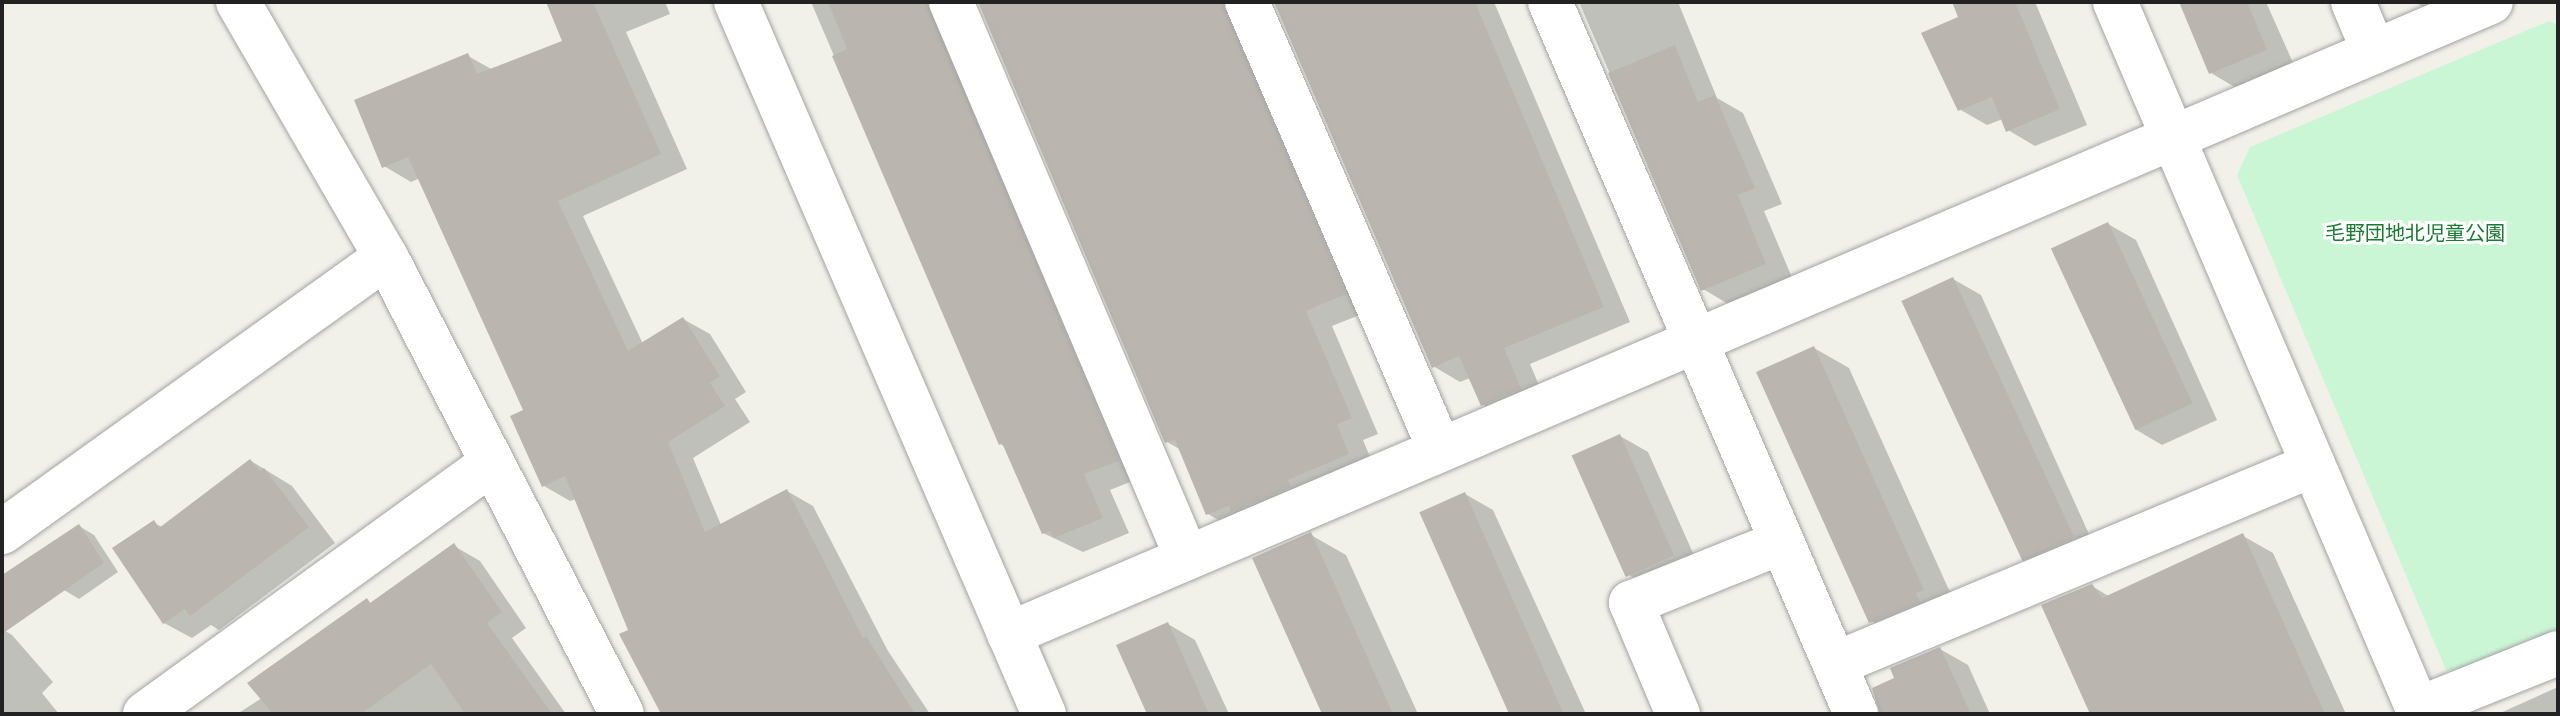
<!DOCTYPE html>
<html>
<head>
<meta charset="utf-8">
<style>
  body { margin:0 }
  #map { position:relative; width:2560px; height:716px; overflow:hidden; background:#f1f0e9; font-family:"Source Sans 3","Noto Sans JP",sans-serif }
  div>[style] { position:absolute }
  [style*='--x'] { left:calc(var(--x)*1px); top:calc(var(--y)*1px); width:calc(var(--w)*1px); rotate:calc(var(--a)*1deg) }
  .park>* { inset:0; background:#cbf6d6 }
  .shadow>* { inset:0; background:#0003 }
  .building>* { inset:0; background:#bab6af; transform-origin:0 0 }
  .roads { filter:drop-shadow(0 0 2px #a3a3a3) drop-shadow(0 0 2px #a3a3a3) }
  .minor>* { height:44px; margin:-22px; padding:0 22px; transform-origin:22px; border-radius:22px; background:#fff }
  span { translate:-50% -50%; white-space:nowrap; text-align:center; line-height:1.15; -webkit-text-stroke:6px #fff; paint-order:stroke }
  .park-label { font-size:20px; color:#167a30 }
  .frame { position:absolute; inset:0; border:4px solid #222; pointer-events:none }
</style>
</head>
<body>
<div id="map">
  <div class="park">
    <div style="clip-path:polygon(2549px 21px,2558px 25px,2558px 637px,2463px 677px,2446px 670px,2237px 175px,2250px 147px)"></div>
  </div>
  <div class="shadow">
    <div style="clip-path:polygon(548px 2px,665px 2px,670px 14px,626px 32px,687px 169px,583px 216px,643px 344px,683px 319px,710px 334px,746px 392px,735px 399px,750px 422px,693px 458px,721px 525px,787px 491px,813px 506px,888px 651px,930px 714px,663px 714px,576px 499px,570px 501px,544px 486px,526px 411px,420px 178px,411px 182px,384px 166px,468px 56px,493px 70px,564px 42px)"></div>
    <div style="clip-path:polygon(811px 2px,959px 2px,1145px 476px,1110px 490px,1129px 533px,1083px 552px,1043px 533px,1006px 447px,1000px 444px)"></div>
    <div style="clip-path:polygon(980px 2px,1254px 2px,1372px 310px,1332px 326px,1378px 434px,1363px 440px,1375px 469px,1235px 530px,1208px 514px,1181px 450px,1167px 442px)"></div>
    <div style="clip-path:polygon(1276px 2px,1494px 2px,1630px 322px,1530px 364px,1547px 404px,1509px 420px,1482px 404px,1470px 378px,1460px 382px,1433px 366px)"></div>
    <div style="clip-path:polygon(1579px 2px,1678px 2px,1717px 98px,1743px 113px,1782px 204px,1764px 211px,1793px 280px,1730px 305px,1703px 289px)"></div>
    <div style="clip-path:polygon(1954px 2px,2035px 2px,2087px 125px,2035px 146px,2008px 130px,2003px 119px,1987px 125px,1959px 109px,1961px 18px)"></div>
    <div style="clip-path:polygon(2181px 2px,2266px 2px,2294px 65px,2238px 89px,2211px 73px)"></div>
    <div style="clip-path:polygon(2415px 2px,2446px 2px,2428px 10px)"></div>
    <div style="clip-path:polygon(2108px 224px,2136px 240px,2217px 420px,2162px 445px,2135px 429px)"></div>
    <div style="clip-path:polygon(1953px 279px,1981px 295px,2098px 554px,2049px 574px,2022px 558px)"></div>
    <div style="clip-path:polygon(1814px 348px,1849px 368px,1958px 610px,1906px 641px,1871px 621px)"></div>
    <div style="clip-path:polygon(1620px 436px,1648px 452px,1701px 571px,1656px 590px,1629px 575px)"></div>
    <div style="clip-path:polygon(251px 461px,292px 486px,335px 543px,219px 630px,211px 625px,192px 638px,164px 623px,154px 523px,162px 527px)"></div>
    <div style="clip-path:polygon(1465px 494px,1493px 510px,1586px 714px,1512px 714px)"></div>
    <div style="clip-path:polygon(79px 526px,94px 535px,118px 572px,79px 599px,64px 590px)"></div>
    <div style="clip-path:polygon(1311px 535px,1346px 555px,1418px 714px,1325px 714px)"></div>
    <div style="clip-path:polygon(2243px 536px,2273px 553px,2346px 714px,2093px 714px,2092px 586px,2110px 597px)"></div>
    <div style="clip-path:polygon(454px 546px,480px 561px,526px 628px,512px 638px,566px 714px,237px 714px,262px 698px,367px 601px,372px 604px)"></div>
    <div style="clip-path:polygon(1168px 624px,1195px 640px,1229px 714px,1149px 714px)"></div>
    <div style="clip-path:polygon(2px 629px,12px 635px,53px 682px,42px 693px,59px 714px,2px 714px)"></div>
    <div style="clip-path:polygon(1940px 649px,1968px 665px,1990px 714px,1904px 714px)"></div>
    <div style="clip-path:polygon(2558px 687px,2558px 714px,2498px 714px)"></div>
  </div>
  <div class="building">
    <div style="clip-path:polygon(546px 2px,593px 2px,661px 154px,558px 201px,628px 351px,683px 317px,720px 376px,710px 383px,725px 406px,668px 442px,705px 532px,787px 489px,863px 638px,866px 636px,915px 714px,661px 714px,619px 634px,628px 630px,565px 476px,542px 487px,510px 416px,523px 410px,408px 157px,382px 168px,354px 100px,468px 53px,477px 74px,562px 41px)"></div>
    <div style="clip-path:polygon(828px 2px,927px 2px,1119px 461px,1084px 474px,1103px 518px,1054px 538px,1050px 531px,1042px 534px,1002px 443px,999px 445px,832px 56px,847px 49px)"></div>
    <div style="clip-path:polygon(978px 2px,1222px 2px,1346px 294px,1306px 311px,1352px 418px,1337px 424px,1349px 454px,1288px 480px,1291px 487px,1231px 512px,1229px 506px,1206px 515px,1175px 440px,1165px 443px)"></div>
    <div style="clip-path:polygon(1274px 2px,1475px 2px,1604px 307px,1504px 348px,1521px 388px,1481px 406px,1459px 356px,1432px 368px)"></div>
    <div style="clip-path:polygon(1952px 2px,2015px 2px,2060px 109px,2006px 132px,1992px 97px,1958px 111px,1921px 33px,1958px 17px)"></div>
    <div style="clip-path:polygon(2179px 2px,2247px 2px,2267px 50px,2209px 74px)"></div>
    <div style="clip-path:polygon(1675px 45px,1698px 102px,1715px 95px,1755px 188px,1738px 195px,1766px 264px,1701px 291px,1608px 73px)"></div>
    <div style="left:2108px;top:222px;width:200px;height:63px;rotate:65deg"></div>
    <div style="left:1953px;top:277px;width:287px;height:57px;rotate:65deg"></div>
    <div style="clip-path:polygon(1814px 346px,1924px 590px,1916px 593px,1920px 602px,1869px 623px,1756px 372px)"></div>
    <div style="left:1620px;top:434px;width:133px;height:53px;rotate:66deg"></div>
    <div style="clip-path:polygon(250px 459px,260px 471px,264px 468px,309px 527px,190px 616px,185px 609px,163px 624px,112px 548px,154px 520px,159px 528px)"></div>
    <div style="left:1465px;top:492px;width:244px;height:50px;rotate:66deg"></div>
    <div style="clip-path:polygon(79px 524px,104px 563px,2px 634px,2px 575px)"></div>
    <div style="clip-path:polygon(1311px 532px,1393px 714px,1322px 714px,1252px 558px)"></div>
    <div style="clip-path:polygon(2243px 533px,2325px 714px,2090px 714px,2041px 605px,2092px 584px,2102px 598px)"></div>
    <div style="clip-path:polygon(454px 543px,502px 612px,487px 623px,552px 714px,465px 714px,431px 664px,361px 714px,273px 714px,247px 683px,367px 598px,370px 603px)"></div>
    <div style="clip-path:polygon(1168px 622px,1209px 714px,1147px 714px,1116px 645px)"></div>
    <div style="clip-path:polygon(1940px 647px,1971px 714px,1880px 714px,1872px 688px,1894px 678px,1890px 668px)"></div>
  </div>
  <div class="roads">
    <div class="minor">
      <div style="--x:238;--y:2;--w:295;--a:59.9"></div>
      <div style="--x:386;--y:257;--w:514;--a:62.69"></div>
      <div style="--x:736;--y:2;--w:776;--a:66.61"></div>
      <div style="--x:951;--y:2;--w:604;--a:67"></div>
      <div style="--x:1247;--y:2;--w:488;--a:66.7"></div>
      <div style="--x:1550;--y:2;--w:775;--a:66.74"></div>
      <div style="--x:2115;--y:2;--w:775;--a:66.81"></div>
      <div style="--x:2353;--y:2;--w:54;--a:67.2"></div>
      <div style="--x:2;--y:532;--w:472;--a:-35.6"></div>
      <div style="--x:1009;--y:634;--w:1611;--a:-23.1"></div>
      <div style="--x:1835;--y:664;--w:518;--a:-22.6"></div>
      <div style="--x:2418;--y:709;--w:151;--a:-21.8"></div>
      <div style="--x:145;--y:714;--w:428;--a:-35.9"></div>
      <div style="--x:1678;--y:714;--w:121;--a:-112.9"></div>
      <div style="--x:1631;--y:603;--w:163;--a:-22"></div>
    </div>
  </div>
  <div class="park-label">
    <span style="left:2415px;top:234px">毛野団地北児童公園</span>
  </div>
  <div class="frame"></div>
</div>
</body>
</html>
